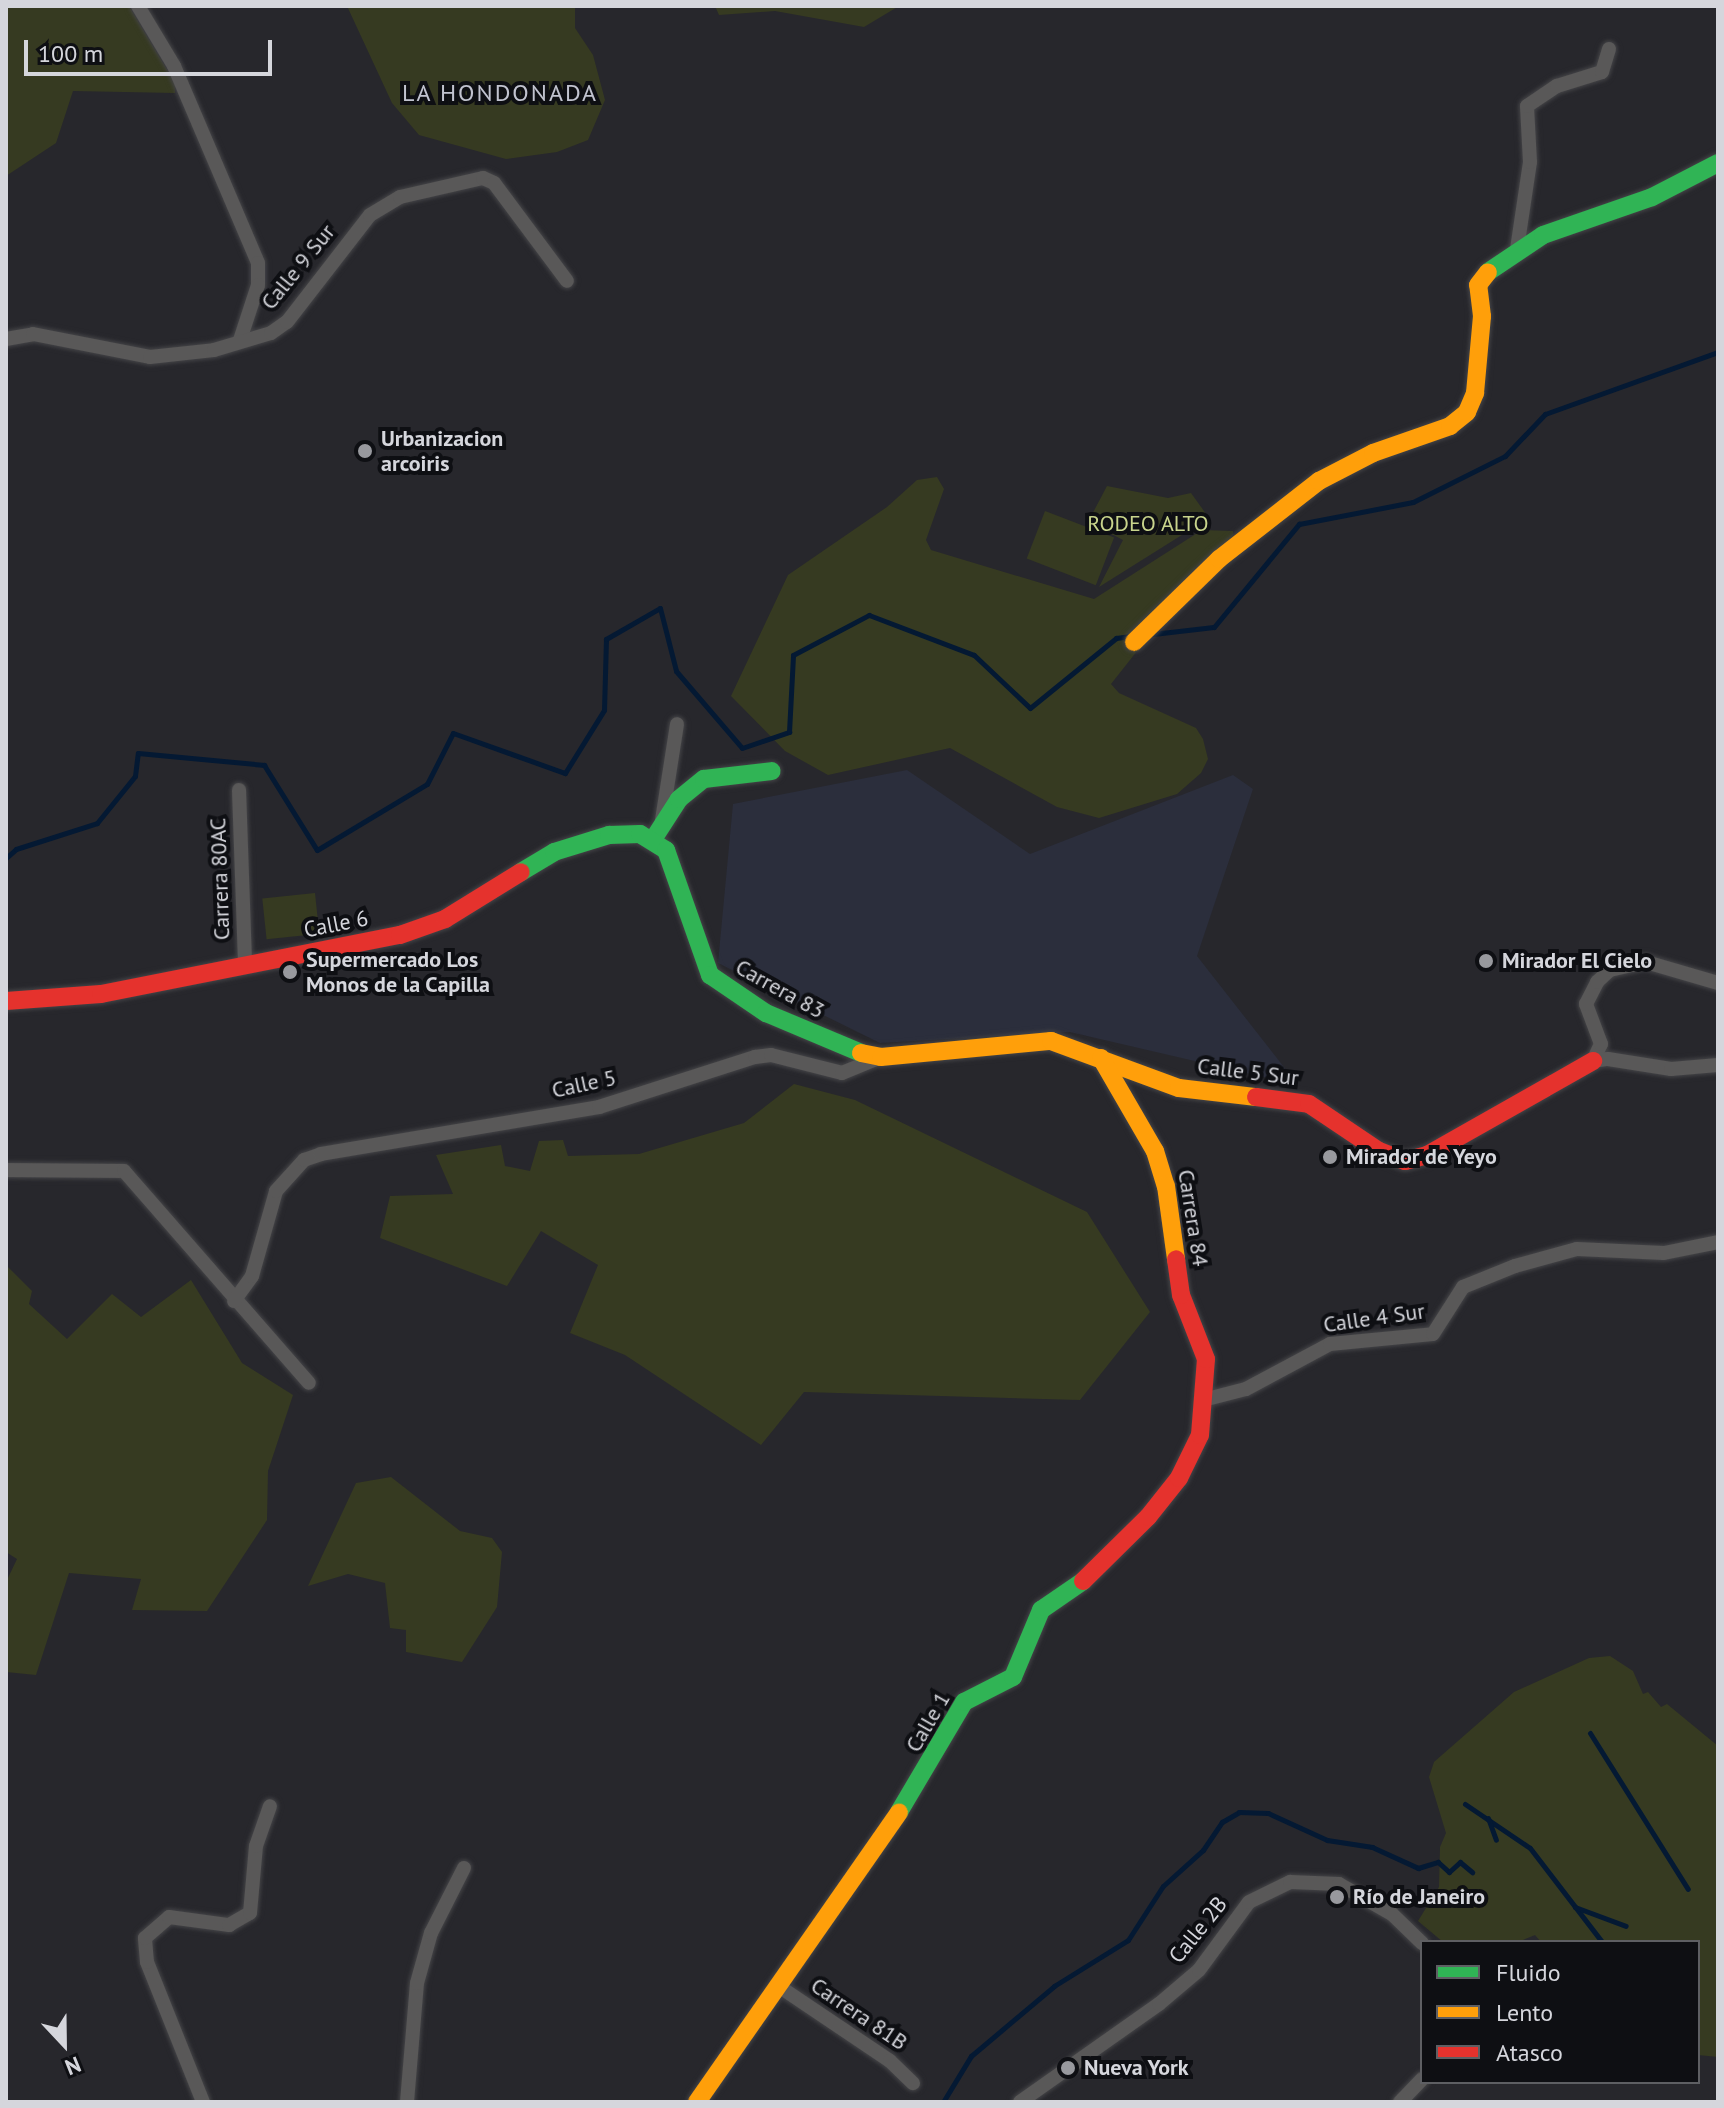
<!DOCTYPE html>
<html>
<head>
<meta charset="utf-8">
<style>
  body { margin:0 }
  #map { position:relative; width:1724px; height:2108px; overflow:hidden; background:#27272c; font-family:"PT Sans",sans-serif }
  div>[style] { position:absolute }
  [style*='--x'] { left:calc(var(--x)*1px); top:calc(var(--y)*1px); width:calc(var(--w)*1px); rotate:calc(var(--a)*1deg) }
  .built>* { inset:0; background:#2b2e3c }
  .green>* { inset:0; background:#363a21; transform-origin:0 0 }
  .stream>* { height:5px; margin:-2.5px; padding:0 2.5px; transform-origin:2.5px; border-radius:2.5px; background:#041933 }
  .roads { filter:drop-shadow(0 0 2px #444447) drop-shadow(0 0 2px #444447) }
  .street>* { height:14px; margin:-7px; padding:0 7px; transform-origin:7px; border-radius:7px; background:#595858 }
  .fast>* { height:18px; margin:-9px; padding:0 9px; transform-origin:9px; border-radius:9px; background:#30b455 }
  .slow>* { height:18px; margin:-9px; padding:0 9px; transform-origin:9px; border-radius:9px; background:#ff9f0a }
  .jam>* { height:18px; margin:-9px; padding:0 9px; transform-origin:9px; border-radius:9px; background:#e5322d }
  .dots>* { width:22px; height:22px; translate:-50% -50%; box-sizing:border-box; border:4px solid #0e0f13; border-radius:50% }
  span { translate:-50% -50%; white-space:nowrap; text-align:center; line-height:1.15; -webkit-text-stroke:8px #0e0f13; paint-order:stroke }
  .street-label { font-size:22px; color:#d5d6dc }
  .poi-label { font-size:22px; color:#d5d6dc; font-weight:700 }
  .left { translate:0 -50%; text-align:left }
  .park-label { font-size:22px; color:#c8d48c }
  .neighbourhood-label { font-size:24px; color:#c1c3cf; letter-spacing:2px }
  .frame { position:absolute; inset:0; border:8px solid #d5d6dc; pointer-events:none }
  .legend { position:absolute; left:1420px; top:1940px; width:280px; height:144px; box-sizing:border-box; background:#0e0f13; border:2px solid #5e5f63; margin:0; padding:10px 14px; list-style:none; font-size:24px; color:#d5d6dc }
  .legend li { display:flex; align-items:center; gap:16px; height:40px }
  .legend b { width:40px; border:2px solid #5e5f63 }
  .north { position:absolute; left:24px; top:2004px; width:80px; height:80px; -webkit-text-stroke:6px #0e0f13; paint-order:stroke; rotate:158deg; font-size:22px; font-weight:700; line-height:32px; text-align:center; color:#d5d6dc }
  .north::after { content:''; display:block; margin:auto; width:28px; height:36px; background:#d5d6dc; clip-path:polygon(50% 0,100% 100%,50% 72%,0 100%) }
  .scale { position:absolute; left:24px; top:40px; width:248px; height:36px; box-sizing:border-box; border:4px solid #d5d6dc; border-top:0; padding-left:10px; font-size:24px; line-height:28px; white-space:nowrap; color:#d5d6dc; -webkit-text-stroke:6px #0e0f13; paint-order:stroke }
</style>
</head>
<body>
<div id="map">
  <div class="built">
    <div style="clip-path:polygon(907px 770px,1030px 854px,1233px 775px,1253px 789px,1197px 956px,1298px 1085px,1070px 1032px,880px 1043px,718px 963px,733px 804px)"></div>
  </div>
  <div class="green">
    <div style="clip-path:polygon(6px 6px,129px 6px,175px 83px,175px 93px,73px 91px,56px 143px,6px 176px)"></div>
    <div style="clip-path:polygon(347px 6px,575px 6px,575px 28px,593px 55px,605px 100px,588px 140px,557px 152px,506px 159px,419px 135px,392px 103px)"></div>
    <div style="clip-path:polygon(715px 6px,899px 6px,864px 27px,775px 11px,719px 15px)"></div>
    <div style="clip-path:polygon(937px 477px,944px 489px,926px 540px,931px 550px,1094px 599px,1202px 530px,1233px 531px,1234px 539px,1202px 569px,1111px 684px,1119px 693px,1196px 728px,1203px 739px,1208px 759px,1201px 773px,1177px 794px,1099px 818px,1057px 807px,950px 748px,828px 775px,785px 751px,731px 696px,788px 575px,887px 507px,917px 480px)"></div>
    <div style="clip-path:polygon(1107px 486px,1168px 498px,1191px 493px,1209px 518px,1099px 587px,1123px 540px,1088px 522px)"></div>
    <div style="left:1045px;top:511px;width:74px;height:51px;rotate:21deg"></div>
    <div style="left:315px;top:893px;width:41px;height:53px;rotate:84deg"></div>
    <div style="clip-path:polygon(794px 1084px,855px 1100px,1087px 1212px,1150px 1312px,1080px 1400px,804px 1392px,761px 1445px,625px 1355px,570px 1333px,598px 1265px,541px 1231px,507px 1286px,380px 1238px,390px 1196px,453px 1194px,436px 1155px,501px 1145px,505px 1166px,530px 1171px,539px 1141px,563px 1140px,568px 1156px,639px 1154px,744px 1123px)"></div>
    <div style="clip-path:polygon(6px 1265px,32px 1291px,29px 1304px,67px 1339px,112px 1294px,141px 1317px,191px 1280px,242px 1363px,293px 1395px,268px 1471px,267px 1520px,207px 1611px,132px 1610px,141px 1579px,69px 1573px,36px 1675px,6px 1672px,6px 1582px,17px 1559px,6px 1552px)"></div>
    <div style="clip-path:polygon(391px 1477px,460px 1531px,492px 1538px,502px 1552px,497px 1607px,462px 1662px,406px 1652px,406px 1630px,390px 1628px,385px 1583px,348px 1574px,308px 1586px,356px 1483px)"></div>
    <div style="clip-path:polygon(1610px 1656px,1633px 1671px,1643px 1694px,1648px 1692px,1661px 1707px,1667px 1704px,1718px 1746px,1718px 2057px,1698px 2055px,1698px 1942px,1541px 1942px,1535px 1935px,1518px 1942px,1443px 1942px,1418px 1921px,1439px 1887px,1440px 1847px,1446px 1833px,1429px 1777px,1434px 1762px,1514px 1692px,1589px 1658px)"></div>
  </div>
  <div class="stream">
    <div style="--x:1153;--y:634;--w:61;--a:-6.5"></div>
    <div style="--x:1214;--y:627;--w:134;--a:-50.5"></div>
    <div style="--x:1299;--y:524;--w:116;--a:-10.9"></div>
    <div style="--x:1413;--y:502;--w:103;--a:-26.6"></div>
    <div style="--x:1505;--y:456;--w:58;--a:-46.4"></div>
    <div style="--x:1545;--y:414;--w:184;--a:-19.7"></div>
    <div style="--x:6;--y:858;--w:13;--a:-42"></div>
    <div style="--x:16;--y:849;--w:85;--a:-17.8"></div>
    <div style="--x:97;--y:823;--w:60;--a:-51"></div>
    <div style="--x:135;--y:776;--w:23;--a:-83"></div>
    <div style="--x:138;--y:753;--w:127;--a:5.4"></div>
    <div style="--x:264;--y:765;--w:100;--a:58.1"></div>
    <div style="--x:317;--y:850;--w:128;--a:-31"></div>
    <div style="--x:427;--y:784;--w:57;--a:-63"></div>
    <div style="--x:453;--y:733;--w:119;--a:19.7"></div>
    <div style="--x:565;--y:773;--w:74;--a:-58.2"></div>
    <div style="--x:604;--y:710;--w:71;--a:-88.4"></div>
    <div style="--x:606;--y:639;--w:62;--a:-29.9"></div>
    <div style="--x:660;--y:608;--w:65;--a:75.7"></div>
    <div style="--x:676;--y:671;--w:101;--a:49.4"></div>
    <div style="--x:742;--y:748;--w:50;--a:-18.8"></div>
    <div style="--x:789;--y:732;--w:77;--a:-87"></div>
    <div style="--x:793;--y:655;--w:86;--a:-27.8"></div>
    <div style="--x:869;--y:615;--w:112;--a:20.9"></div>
    <div style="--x:974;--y:655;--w:77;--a:43.4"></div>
    <div style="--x:1030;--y:708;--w:111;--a:-39.1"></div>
    <div style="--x:1116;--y:638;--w:15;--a:-8"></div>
    <div style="--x:1590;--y:1733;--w:184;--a:57.9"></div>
    <div style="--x:1465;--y:1804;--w:78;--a:34.1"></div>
    <div style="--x:1530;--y:1848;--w:118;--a:52.5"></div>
    <div style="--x:1488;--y:1818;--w:23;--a:70"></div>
    <div style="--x:1575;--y:1907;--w:54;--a:20.4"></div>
    <div style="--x:943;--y:2102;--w:54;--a:-58.7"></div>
    <div style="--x:971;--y:2056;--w:109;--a:-40.1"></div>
    <div style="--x:1054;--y:1986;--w:87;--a:-31.9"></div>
    <div style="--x:1128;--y:1940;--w:64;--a:-57.1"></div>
    <div style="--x:1163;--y:1886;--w:54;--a:-42"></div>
    <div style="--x:1203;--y:1850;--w:34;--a:-56"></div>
    <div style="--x:1222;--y:1822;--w:20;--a:-30"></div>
    <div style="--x:1239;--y:1812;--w:29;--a:2"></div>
    <div style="--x:1268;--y:1813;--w:65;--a:24.6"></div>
    <div style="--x:1327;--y:1840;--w:46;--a:8.8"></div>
    <div style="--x:1372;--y:1847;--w:51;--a:24.5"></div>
    <div style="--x:1418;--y:1868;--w:21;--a:-17"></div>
    <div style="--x:1438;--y:1862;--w:15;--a:42"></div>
    <div style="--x:1449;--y:1872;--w:15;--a:-42"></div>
    <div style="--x:1460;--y:1862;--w:16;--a:40"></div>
  </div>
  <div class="roads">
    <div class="street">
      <div style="--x:138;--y:6;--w:70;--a:59"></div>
      <div style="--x:174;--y:66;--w:214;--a:66.9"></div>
      <div style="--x:258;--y:263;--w:22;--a:90"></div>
      <div style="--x:258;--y:285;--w:58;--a:108.1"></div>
      <div style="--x:1517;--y:249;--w:88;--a:-81.5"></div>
      <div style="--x:1530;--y:162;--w:56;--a:-93.1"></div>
      <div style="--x:1527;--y:106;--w:36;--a:-34"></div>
      <div style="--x:1557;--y:86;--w:47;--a:-17.3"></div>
      <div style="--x:1602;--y:72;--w:24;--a:-73"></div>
      <div style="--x:6;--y:339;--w:27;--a:-10"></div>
      <div style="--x:33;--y:334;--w:119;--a:11.1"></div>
      <div style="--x:150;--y:357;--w:64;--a:-6.2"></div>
      <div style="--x:214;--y:350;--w:59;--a:-16.6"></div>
      <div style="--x:271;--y:333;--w:19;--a:-35"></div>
      <div style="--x:287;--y:322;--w:135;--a:-52.2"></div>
      <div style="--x:370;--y:215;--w:35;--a:-31"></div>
      <div style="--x:400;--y:197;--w:85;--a:-12.9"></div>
      <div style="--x:483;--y:178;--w:12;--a:24"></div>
      <div style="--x:494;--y:183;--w:122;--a:53.3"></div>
      <div style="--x:239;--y:790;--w:176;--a:88"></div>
      <div style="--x:662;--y:820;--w:97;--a:-81.1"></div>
      <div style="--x:1593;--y:1061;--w:19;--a:-65"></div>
      <div style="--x:1601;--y:1044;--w:43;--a:-110.6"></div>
      <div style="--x:1586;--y:1004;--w:25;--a:-63"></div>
      <div style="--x:1597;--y:982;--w:18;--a:-43"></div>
      <div style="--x:1610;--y:970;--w:37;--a:-13"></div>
      <div style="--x:1646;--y:962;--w:75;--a:16.3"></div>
      <div style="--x:1593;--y:1061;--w:15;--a:-8"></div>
      <div style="--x:1608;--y:1059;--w:64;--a:9"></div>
      <div style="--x:1671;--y:1069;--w:47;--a:-4.9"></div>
      <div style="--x:6;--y:1170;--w:118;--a:0.5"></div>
      <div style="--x:124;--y:1171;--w:281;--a:48.9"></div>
      <div style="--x:234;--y:1301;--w:31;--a:-54"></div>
      <div style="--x:252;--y:1276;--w:88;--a:-74.2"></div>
      <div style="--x:276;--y:1191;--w:42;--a:-47.9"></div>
      <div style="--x:304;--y:1160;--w:18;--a:-19"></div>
      <div style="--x:321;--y:1154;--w:282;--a:-9.6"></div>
      <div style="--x:599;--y:1107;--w:164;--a:-17.8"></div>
      <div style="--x:755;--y:1057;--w:16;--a:-7"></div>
      <div style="--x:771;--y:1055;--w:73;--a:14.2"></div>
      <div style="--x:842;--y:1073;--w:42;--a:-22.3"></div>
      <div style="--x:1207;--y:1399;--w:40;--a:-14.4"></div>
      <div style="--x:1246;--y:1389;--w:95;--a:-28.2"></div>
      <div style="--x:1330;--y:1344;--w:103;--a:-5.5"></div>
      <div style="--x:1433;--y:1334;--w:56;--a:-57.4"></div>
      <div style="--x:1463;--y:1287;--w:56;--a:-22"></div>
      <div style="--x:1515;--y:1266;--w:64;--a:-15.3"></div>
      <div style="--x:1577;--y:1249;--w:87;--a:2.6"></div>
      <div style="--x:1664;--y:1253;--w:55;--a:-11.5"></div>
      <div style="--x:777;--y:1985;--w:136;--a:33.9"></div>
      <div style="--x:890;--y:2061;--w:32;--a:44"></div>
      <div style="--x:203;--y:2102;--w:151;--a:-111.8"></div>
      <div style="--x:147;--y:1962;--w:24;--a:-95"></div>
      <div style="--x:145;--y:1938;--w:32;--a:-41"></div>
      <div style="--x:169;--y:1917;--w:61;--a:7.6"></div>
      <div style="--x:229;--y:1925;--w:24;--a:-30"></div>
      <div style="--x:250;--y:1913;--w:67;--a:-84.9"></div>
      <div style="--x:256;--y:1846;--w:42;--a:-70.7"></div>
      <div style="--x:407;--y:2102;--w:119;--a:-85.2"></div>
      <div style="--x:417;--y:1983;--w:52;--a:-74.4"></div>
      <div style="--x:431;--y:1933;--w:73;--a:-63.1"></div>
      <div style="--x:1020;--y:2102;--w:170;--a:-35.2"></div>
      <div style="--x:1159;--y:2004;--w:52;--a:-40.4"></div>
      <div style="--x:1199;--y:1970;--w:84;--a:-53.7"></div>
      <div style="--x:1249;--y:1902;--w:46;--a:-26"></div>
      <div style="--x:1290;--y:1882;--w:49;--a:2.3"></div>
      <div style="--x:1339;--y:1884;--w:61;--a:29.5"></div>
      <div style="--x:1392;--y:1914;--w:42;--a:44"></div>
      <div style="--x:1400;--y:2102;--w:32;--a:-46"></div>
    </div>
    <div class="fast">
      <div style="--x:1488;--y:272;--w:66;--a:-33.9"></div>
      <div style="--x:1543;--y:235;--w:115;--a:-19.2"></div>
      <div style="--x:1652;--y:197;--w:74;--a:-27.3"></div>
      <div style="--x:654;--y:838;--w:46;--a:-57.3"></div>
      <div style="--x:679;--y:799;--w:32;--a:-39"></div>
      <div style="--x:704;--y:779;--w:68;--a:-6.7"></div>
      <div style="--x:521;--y:872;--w:39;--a:-31"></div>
      <div style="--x:554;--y:852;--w:58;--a:-17.2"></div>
      <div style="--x:609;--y:835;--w:31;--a:-2"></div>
      <div style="--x:640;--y:834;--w:31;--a:32"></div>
      <div style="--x:666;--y:850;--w:133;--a:70.6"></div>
      <div style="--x:710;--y:975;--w:68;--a:34.2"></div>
      <div style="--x:766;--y:1013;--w:103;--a:22.8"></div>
      <div style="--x:899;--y:1812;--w:128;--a:-59.4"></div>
      <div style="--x:964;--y:1702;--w:55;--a:-27"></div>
      <div style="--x:1013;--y:1677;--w:73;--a:-67.3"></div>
      <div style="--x:1041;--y:1610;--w:51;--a:-34.6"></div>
    </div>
    <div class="slow">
      <div style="--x:1134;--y:642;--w:119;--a:-44.3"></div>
      <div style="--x:1219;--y:559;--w:127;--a:-38"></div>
      <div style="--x:1319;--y:481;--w:61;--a:-27.4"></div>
      <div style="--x:1373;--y:453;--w:82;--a:-19.3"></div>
      <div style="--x:1450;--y:426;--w:22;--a:-39"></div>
      <div style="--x:1467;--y:412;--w:21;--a:-67"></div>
      <div style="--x:1475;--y:393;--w:77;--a:-84.8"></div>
      <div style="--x:1482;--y:316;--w:31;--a:-97"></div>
      <div style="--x:1478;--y:285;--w:16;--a:-52"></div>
      <div style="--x:861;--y:1053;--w:20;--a:11"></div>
      <div style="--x:881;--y:1057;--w:171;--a:-5.4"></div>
      <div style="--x:1051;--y:1041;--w:136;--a:20.2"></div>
      <div style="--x:1179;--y:1088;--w:78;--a:6.7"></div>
      <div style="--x:1101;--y:1058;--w:108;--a:59.9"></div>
      <div style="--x:1155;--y:1151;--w:37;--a:73"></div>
      <div style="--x:1166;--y:1186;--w:74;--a:82.2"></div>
      <div style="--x:697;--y:2102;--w:353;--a:-55.1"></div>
    </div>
    <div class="jam">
      <div style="--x:6;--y:1001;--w:95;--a:-4.2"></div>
      <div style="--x:101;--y:994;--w:305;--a:-11.2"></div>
      <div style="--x:400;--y:935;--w:48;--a:-19.6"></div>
      <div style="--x:445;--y:919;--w:89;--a:-31.7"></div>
      <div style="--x:1256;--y:1097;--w:53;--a:7.5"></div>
      <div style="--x:1309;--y:1104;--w:84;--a:33.9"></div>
      <div style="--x:1379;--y:1151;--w:28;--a:21"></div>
      <div style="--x:1405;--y:1161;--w:23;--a:-15"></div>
      <div style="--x:1427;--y:1155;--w:191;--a:-29.5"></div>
      <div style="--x:1083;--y:1581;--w:91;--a:-44.6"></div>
      <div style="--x:1148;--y:1517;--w:50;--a:-51.5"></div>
      <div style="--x:1179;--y:1478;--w:48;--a:-64"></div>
      <div style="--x:1200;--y:1435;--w:76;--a:-85.5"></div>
      <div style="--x:1206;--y:1359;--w:69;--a:-111.3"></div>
      <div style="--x:1181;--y:1295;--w:36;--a:-98"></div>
    </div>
  </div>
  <div class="dots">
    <div style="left:365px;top:451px;background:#98999e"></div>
    <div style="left:1486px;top:961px;background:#98999e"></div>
    <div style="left:290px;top:972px;background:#98999e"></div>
    <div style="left:1330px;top:1157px;background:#98999e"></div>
    <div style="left:1337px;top:1897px;background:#98999e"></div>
    <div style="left:1068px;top:2068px;background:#98999e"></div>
  </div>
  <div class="street-label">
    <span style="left:298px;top:267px;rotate:-51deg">Calle 9 Sur</span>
    <span style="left:220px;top:879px;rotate:-92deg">Carrera 80AC</span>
    <span style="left:336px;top:924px;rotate:-11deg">Calle 6</span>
    <span style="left:780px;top:989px;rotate:29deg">Carrera 83</span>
    <span style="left:1248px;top:1072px;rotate:7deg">Calle 5 Sur</span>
    <span style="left:584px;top:1084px;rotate:-12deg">Calle 5</span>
    <span style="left:1193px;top:1218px;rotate:81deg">Carrera 84</span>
    <span style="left:1374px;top:1318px;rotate:-8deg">Calle 4 Sur</span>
    <span style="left:928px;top:1722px;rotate:-60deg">Calle 1</span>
    <span style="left:1198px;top:1930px;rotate:-51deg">Calle 2B</span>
    <span style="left:859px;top:2014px;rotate:34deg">Carrera 81B</span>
  </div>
  <div class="poi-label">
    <span class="left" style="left:381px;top:451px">Urbanizacion<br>arcoiris</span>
    <span class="left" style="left:306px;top:972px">Supermercado Los<br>Monos de la Capilla</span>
    <span class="left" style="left:1502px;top:961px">Mirador El Cielo</span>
    <span class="left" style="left:1346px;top:1157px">Mirador de Yeyo</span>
    <span class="left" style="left:1353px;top:1897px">Río de Janeiro</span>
    <span class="left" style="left:1084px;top:2068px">Nueva York</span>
  </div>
  <div class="park-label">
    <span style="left:1148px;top:524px">RODEO ALTO</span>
  </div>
  <div class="neighbourhood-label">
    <span style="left:500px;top:93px">LA HONDONADA</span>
  </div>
  <div class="frame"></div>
  <ul class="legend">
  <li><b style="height:10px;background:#30b455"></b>Fluido</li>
  <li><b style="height:10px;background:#ff9f0a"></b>Lento</li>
  <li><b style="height:10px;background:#e5322d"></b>Atasco</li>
  </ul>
  <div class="north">N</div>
  <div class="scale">100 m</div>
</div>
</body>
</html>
